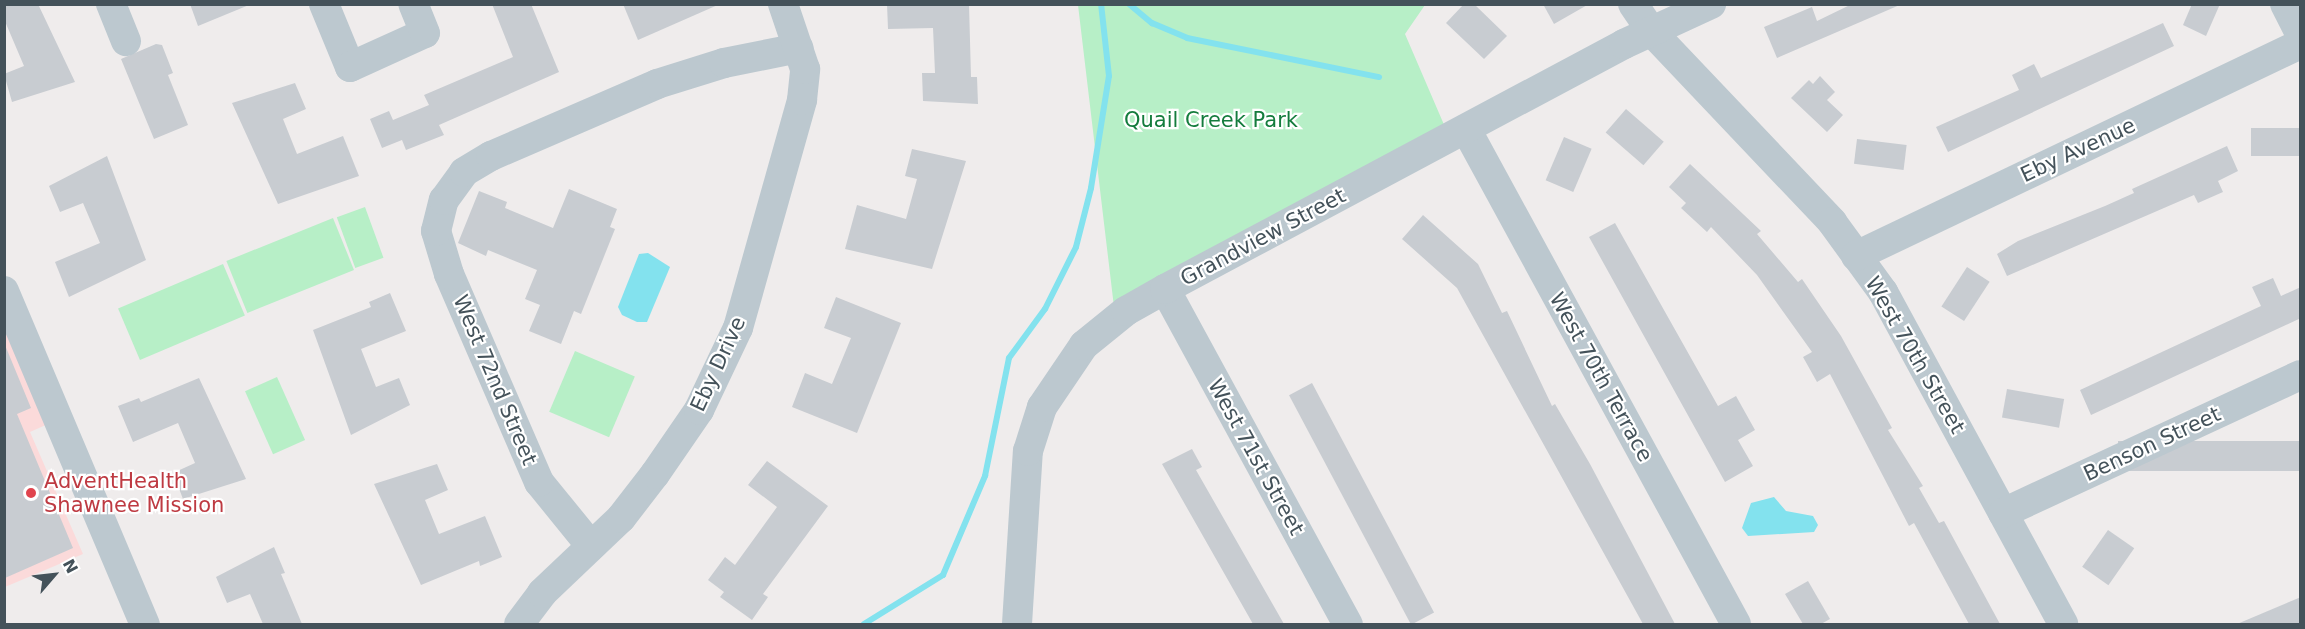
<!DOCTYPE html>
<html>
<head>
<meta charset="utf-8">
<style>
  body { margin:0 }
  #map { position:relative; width:2305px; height:629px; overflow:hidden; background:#efecec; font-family:"DejaVu Sans",sans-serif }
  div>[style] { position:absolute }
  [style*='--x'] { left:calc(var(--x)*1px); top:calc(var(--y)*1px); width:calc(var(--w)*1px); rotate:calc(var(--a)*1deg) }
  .medical>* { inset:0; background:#fbdada }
  .green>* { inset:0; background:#b7efc7; transform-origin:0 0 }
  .water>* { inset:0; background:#83e2ee }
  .stream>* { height:6px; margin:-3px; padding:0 3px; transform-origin:3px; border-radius:3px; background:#83e2ee }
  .building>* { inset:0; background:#c8ccd1; transform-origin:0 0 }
  .minor>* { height:30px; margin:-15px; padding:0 15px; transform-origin:15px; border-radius:15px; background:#bcc8cf }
  .dots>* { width:16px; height:16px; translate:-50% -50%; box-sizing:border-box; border:3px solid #fff; border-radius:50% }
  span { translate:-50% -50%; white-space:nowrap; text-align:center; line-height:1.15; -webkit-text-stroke:4.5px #fff; paint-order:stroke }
  .park-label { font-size:21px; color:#147c3d }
  .street-label { font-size:21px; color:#44525a }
  .health-label { font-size:21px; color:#be3a42 }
  .left { translate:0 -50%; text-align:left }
  .frame { position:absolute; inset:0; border:6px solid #44525a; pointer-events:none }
  .north { position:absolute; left:24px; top:545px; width:60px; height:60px; -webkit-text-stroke:4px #fff; paint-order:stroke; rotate:62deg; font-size:16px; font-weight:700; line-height:24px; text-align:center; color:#44525a }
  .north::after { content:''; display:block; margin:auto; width:21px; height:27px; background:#44525a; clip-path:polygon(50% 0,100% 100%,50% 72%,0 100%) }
</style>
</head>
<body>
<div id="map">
  <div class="medical">
    <div style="clip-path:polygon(4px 298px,57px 420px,30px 432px,83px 554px,5px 587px)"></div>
  </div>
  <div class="green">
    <div style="clip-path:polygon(1078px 5px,1425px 5px,1405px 34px,1445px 127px,1114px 307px)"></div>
    <div style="left:365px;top:207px;width:54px;height:30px;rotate:70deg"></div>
    <div style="left:333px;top:218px;width:56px;height:115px;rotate:68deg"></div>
    <div style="left:223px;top:264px;width:56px;height:114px;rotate:67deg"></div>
    <div style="left:575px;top:351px;width:65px;height:66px;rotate:23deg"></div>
    <div style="left:277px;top:377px;width:69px;height:35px;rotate:66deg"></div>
  </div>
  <div class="water">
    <div style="clip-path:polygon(648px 253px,670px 267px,647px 322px,637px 322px,622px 315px,618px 307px,639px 254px)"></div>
    <div style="clip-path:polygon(1774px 497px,1786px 511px,1813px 516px,1818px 525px,1814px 532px,1748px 536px,1742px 528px,1751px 503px)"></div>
  </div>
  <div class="stream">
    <div style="--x:1129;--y:4;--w:30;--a:40"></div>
    <div style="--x:1152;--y:23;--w:38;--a:23"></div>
    <div style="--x:1187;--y:38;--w:196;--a:11.5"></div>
    <div style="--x:864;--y:624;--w:93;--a:-31.8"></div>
    <div style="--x:943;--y:575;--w:108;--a:-67"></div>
    <div style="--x:985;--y:476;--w:120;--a:-78.5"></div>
    <div style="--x:1009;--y:358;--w:61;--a:-53.7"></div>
    <div style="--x:1045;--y:309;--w:69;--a:-63.4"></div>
    <div style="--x:1076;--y:247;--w:61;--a:-75.7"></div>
    <div style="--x:1091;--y:188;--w:113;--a:-80.9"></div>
    <div style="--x:1109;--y:76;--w:72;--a:-96.3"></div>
  </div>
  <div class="building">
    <div style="clip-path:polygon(4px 4px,38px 4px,75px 82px,12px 102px,4px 74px,24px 66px,4px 19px)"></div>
    <div style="clip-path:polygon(190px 4px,249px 4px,249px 5px,198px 26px)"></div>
    <div style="clip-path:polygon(492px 4px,531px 4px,559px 72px,439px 125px,444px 135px,406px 150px,402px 140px,382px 148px,370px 119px,389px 111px,393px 120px,429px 105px,424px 95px,513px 57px)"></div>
    <div style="clip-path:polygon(623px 4px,720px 4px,638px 40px)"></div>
    <div style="clip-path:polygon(887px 4px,969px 4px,971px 77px,977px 77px,978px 104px,923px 101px,922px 73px,935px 73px,933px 28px,888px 29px)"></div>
    <div style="clip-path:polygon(1464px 4px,1474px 4px,1507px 36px,1484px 59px,1446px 23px)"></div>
    <div style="clip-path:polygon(1543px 4px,1589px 4px,1554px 24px)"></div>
    <div style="clip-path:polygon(1852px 4px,1902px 4px,1777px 58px,1764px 27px,1812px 7px,1817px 21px)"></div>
    <div style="clip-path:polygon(2192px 4px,2220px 4px,2206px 36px,2183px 25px)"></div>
    <div style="clip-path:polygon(2163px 23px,2174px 46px,1948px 152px,1936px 127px,2019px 90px,2012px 75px,2034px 64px,2041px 78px)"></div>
    <div style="clip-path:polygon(156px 44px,162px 45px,173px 73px,168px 75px,188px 125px,154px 139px,121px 59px)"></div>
    <div style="clip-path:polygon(1820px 76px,1835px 92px,1827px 100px,1843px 115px,1827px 132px,1791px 98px,1809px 80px,1813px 84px)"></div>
    <div style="clip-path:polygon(295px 83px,306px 109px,283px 119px,297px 154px,343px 136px,359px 176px,278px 204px,232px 103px)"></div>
    <div style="left:1626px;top:109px;width:50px;height:31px;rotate:41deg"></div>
    <div style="left:2301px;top:128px;width:28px;height:50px;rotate:90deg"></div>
    <div style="left:1564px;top:137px;width:30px;height:47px;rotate:23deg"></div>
    <div style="left:1857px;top:139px;width:50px;height:25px;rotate:7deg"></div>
    <div style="clip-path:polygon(2227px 146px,2238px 171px,2218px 181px,2223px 192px,2198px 203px,2194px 195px,2007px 276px,1997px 254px,2018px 241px,2105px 206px,2134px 193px,2132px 189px)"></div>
    <div style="clip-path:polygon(912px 149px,966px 161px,932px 269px,845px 249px,857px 205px,906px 219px,917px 179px,905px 176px)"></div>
    <div style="clip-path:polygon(107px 156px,146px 260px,69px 297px,55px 262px,100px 243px,83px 203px,60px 212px,49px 186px)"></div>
    <div style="clip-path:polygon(1690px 164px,1761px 231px,1757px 234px,1798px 282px,1802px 279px,1841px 336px,1892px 428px,1888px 430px,1923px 486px,1919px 488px,1939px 523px,1944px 521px,2000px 624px,1969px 624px,1914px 523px,1909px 526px,1830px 374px,1817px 382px,1803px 357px,1812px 352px,1757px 275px,1711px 227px,1707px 232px,1681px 208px,1686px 203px,1669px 187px)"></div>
    <div style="clip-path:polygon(569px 189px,617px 209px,610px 227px,615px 229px,581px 314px,574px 311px,561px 344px,529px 331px,540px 305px,525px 299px,537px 270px,488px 250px,486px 256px,458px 243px,479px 191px,507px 202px,505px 208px,553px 228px)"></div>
    <div style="clip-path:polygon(1423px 215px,1478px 264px,1502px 313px,1507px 311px,1552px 406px,1555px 404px,1590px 464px,1675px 624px,1643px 624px,1457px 288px,1402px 239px)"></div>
    <div style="clip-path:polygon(1615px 223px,1718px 406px,1736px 396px,1755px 430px,1738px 440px,1753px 466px,1725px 482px,1589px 237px)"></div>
    <div style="left:1967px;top:267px;width:27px;height:47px;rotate:33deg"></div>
    <div style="clip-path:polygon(2273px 278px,2281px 296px,2301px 287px,2301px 318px,2091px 415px,2080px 390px,2261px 306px,2252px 287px)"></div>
    <div style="clip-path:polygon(390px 293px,406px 331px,361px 349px,376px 387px,399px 378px,410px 405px,351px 435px,313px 330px,371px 307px,369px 302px)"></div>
    <div style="clip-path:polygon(836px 297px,901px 323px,857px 433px,792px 407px,805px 373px,832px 384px,851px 338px,824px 328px)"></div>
    <div style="clip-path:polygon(5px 345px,31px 408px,17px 414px,73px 548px,5px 578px)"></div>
    <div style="clip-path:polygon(199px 378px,246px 479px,183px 499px,173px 473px,195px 463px,178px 423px,133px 442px,118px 406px,139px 398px,141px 402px)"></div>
    <div style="left:1312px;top:383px;width:260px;height:26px;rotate:62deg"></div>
    <div style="left:2007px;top:389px;width:58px;height:29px;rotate:10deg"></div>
    <div style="left:2301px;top:441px;width:30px;height:183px;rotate:90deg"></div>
    <div style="clip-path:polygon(1192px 449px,1202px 467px,1196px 470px,1284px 624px,1253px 624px,1162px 464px)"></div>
    <div style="clip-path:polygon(767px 461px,828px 506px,763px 594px,768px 597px,752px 620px,720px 597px,724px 592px,708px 580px,725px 557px,735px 565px,777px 507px,748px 485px)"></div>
    <div style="clip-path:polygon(437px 464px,448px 490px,425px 500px,439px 534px,485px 516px,502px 557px,480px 566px,479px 561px,421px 585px,374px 484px)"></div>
    <div style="left:2108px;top:530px;width:32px;height:45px;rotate:35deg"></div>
    <div style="clip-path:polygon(274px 547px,285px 573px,281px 574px,302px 624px,263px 624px,250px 594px,227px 603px,216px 577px)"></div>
    <div style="clip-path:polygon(1808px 581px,1830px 619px,1821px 624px,1803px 624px,1785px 594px)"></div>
    <div style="clip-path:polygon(2301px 597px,2301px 624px,2237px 624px)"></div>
  </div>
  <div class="minor">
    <div style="--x:111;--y:4;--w:40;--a:68"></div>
    <div style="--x:324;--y:4;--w:68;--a:67.6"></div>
    <div style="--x:350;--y:67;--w:82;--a:-24.4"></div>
    <div style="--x:425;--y:33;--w:31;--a:-112"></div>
    <div style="--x:1633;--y:4;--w:34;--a:56"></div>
    <div style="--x:1652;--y:32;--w:262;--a:46.5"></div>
    <div style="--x:1832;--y:222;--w:87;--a:53.9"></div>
    <div style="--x:1883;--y:292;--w:378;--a:61.5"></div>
    <div style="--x:2285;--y:4;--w:33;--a:63"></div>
    <div style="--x:1466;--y:129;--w:564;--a:61.39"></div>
    <div style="--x:1856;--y:256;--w:492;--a:-25.5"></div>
    <div style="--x:1165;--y:289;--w:382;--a:61.4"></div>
    <div style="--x:4;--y:291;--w:362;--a:67.1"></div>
    <div style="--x:2003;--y:513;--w:327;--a:-24.9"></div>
    <div style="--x:591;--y:546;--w:82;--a:-129.1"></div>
    <div style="--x:539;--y:482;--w:227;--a:-113.4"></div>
    <div style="--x:449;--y:274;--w:45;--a:-106.8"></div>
    <div style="--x:436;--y:231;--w:32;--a:-76"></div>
    <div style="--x:444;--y:200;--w:34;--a:-54"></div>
    <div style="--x:464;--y:172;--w:31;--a:-31"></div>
    <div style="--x:491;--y:156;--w:181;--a:-23.4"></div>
    <div style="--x:657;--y:84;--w:70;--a:-17.4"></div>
    <div style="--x:724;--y:63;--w:76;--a:-11.3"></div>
    <div style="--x:519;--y:624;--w:39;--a:-53"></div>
    <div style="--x:542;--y:593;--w:109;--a:-43.5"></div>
    <div style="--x:621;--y:518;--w:56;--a:-52.3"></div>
    <div style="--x:655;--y:474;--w:78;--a:-55.5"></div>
    <div style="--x:699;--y:410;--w:91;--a:-64.6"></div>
    <div style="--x:738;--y:328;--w:237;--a:-74.3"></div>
    <div style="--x:802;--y:100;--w:31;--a:-84"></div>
    <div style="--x:805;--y:69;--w:69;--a:-108.7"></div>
    <div style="--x:1017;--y:624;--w:173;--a:-86.4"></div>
    <div style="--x:1028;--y:451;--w:46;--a:-72.3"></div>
    <div style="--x:1042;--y:407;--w:75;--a:-55.9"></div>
    <div style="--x:1084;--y:345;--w:54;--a:-39"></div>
    <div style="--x:1126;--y:311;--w:45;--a:-29.4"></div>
    <div style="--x:1165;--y:289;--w:520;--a:-28.09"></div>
    <div style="--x:1624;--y:44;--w:96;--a:-24.7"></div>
  </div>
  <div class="dots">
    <div style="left:31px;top:493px;background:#e0444e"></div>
  </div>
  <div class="park-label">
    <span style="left:1211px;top:120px">Quail Creek Park</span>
  </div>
  <div class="street-label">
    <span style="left:2078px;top:150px;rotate:-25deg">Eby Avenue</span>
    <span style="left:1263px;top:237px;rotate:-28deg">Grandview Street</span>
    <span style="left:1915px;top:355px;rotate:60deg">West 70th Street</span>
    <span style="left:718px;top:364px;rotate:-65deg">Eby Drive</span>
    <span style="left:1601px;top:377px;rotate:61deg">West 70th Terrace</span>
    <span style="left:495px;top:380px;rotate:67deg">West 72nd Street</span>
    <span style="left:2152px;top:444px;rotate:-25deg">Benson Street</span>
    <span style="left:1256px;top:457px;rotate:61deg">West 71st Street</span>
  </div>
  <div class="health-label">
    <span class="left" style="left:44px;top:493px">AdventHealth<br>Shawnee Mission</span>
  </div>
  <div class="frame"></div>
  <div class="north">N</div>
</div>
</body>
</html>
